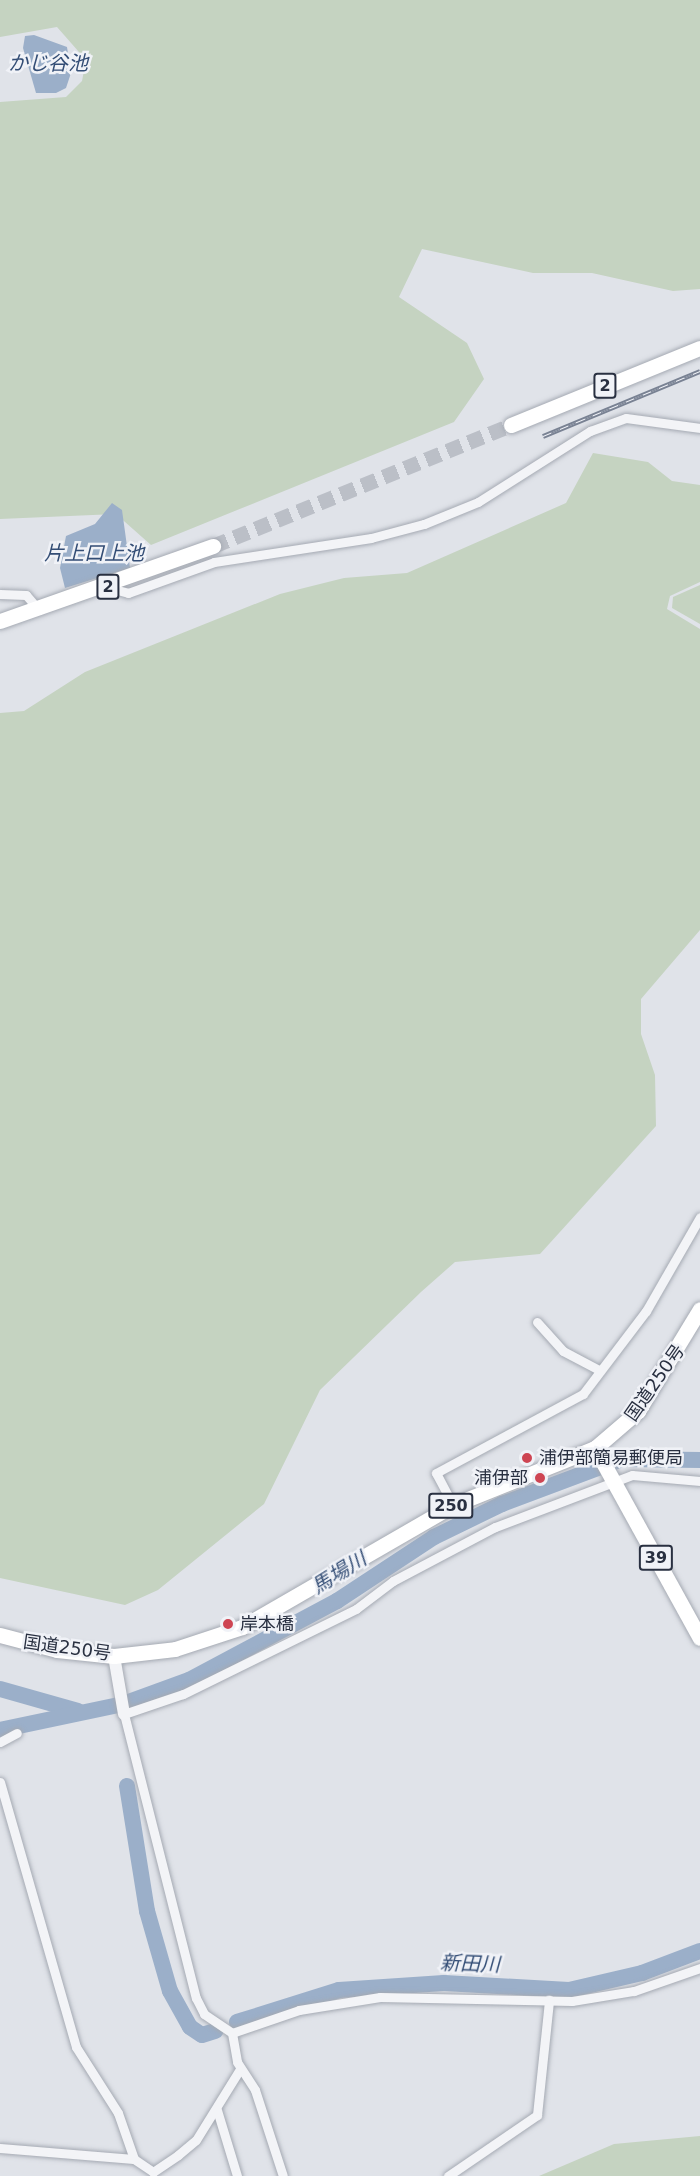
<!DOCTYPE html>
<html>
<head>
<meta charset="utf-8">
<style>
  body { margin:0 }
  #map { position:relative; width:700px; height:2176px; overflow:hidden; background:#e0e3e9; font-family:"DejaVu Sans","Noto Sans JP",sans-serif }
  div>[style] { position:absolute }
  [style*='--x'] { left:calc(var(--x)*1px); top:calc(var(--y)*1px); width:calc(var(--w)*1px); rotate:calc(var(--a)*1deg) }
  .green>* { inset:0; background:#c5d3c1 }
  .water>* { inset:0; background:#9bafc9 }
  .river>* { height:16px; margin:-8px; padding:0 8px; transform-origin:8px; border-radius:8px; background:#9bafc9 }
  .trunk-tunnel>* { height:15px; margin-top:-7.5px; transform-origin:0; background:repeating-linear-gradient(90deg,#bbbfc7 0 15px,transparent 0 23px) }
  .roads { filter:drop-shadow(0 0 2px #a5aab3) drop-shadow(0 0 2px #a5aab3) }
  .minor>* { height:9px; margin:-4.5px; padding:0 4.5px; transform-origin:4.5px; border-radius:4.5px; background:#f3f4f7 }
  .tertiary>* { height:12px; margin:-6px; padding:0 6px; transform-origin:6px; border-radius:6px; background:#f3f4f7 }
  .primary>* { height:15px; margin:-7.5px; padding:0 7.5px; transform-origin:7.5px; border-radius:7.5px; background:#fff }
  .trunk>* { height:15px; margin:-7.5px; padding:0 7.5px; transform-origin:7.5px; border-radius:7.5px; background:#fff }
  .rail>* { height:5px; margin-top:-2.5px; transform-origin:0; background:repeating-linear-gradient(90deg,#f0f2f7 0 9px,#798293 0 18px); box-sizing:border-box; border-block:2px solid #798293 }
  .dots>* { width:16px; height:16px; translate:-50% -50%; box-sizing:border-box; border:3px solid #f0f2f7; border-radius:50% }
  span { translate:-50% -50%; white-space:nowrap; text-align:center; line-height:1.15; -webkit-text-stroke:5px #f0f2f7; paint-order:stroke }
  .shield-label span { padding:2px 4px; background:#f0f2f7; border:2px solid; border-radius:4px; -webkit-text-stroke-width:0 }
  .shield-label { font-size:16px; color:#293041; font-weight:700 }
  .street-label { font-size:18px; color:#293041 }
  .poi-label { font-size:18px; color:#293041 }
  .left { translate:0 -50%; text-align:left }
  .right { translate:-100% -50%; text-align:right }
  .water-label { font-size:20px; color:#334d75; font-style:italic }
</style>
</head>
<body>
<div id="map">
  <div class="green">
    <div style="clip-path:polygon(0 0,700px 0,700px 289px,673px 291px,592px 273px,533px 273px,422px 249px,399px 297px,467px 343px,484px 379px,454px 422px,151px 545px,116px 514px,0 519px,0 102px,66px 97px,82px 81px,86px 60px,57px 27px,0 37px)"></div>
    <div style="clip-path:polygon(593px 453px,648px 462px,672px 481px,700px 485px,700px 582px,670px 596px,667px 609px,700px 629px,700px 930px,641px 999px,641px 1034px,655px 1075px,656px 1126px,540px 1254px,455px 1262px,421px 1292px,320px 1390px,264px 1504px,158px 1590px,125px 1605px,0 1578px,0 713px,24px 711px,85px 672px,280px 594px,344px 578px,407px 573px,566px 503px)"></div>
    <div style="clip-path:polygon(700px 585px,700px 624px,672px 608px,673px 597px)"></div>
    <div style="clip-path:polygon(700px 2136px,700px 2176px,539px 2176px,614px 2144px)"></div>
  </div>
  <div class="water">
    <div style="clip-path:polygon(34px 35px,67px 47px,71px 73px,66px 88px,56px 93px,36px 93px,23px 48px,25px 36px)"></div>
    <div style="clip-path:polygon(112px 503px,122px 510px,130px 568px,65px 588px,60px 568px,66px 536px,95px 524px)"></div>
  </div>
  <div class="river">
    <div style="--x:0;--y:1689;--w:81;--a:15.8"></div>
    <div style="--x:0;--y:1730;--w:126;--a:-11.9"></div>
    <div style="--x:123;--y:1704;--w:70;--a:-20"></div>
    <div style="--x:189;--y:1680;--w:168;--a:-28.1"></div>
    <div style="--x:337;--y:1601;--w:116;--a:-33.4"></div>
    <div style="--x:434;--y:1537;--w:76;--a:-25.9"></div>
    <div style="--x:502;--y:1504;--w:128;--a:-20.6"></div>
    <div style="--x:622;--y:1459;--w:78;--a:0.7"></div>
    <div style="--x:127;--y:1786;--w:127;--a:80.9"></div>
    <div style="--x:147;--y:1911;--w:83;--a:74"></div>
    <div style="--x:170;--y:1991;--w:41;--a:60.9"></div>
    <div style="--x:190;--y:2027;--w:14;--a:34"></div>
    <div style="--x:202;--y:2035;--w:14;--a:-17"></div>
    <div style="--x:237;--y:2022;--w:107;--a:-17.4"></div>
    <div style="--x:339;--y:1990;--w:105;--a:-3.8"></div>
    <div style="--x:444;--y:1983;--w:125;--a:3.2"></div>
    <div style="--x:569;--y:1990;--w:75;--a:-13.1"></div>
    <div style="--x:642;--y:1973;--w:62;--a:-20.8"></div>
  </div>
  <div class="trunk-tunnel">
    <div style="--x:213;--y:546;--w:322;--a:-22.1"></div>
  </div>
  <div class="roads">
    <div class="minor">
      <div style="--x:106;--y:587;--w:23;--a:15"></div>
      <div style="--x:128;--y:593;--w:91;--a:-19.8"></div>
      <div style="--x:214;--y:562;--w:159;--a:-8.7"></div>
      <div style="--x:371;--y:538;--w:55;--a:-14.8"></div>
      <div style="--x:424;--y:524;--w:58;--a:-22.2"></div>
      <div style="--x:478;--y:502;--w:133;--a:-32.4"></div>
      <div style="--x:590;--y:431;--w:38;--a:-20"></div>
      <div style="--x:626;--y:418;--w:75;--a:7.7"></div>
      <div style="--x:0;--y:594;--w:26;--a:2"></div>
      <div style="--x:26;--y:595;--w:20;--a:49"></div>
      <div style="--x:537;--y:1322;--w:39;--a:48"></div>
      <div style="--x:563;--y:1351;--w:41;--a:27.8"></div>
      <div style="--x:700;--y:1481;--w:68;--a:-175"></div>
      <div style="--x:632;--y:1475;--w:147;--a:159.2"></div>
      <div style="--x:495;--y:1527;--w:115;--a:152.1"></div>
      <div style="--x:393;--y:1581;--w:46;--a:142.9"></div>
      <div style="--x:356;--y:1609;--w:193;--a:153.8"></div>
      <div style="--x:183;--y:1694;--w:62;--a:161.3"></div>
      <div style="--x:124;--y:1714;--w:293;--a:75.8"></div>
      <div style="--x:196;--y:1998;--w:18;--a:63"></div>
      <div style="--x:204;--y:2014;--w:34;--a:34"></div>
      <div style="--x:232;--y:2033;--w:71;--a:-18.9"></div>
      <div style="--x:299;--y:2010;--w:82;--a:-9.1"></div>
      <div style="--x:380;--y:1997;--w:192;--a:1.2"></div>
      <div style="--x:572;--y:2001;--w:63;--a:-9.2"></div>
      <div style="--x:634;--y:1991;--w:70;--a:-19.2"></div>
      <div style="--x:453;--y:1505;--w:36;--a:-118"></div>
      <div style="--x:436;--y:1473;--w:167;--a:-28.3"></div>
      <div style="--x:583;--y:1394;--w:104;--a:-52.8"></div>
      <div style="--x:646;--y:1311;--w:108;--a:-60.1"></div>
      <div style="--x:0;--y:1742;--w:19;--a:-28"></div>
      <div style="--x:0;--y:1782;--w:276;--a:74"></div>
      <div style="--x:76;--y:2047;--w:78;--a:57.5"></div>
      <div style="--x:118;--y:2113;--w:49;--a:70.8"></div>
      <div style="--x:134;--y:2159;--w:23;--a:34"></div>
      <div style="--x:153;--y:2172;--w:30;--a:-34"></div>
      <div style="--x:178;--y:2155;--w:23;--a:-40"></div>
      <div style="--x:196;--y:2140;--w:84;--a:-58.2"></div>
      <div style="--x:232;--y:2033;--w:29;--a:80"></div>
      <div style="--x:237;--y:2062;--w:33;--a:57"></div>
      <div style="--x:255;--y:2090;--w:90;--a:72"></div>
      <div style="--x:217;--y:2110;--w:69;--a:73.1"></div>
      <div style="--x:0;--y:2148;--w:134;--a:4.7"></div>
      <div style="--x:448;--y:2176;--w:108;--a:-34.4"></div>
      <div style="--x:537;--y:2115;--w:116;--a:-84"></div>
    </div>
    <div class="tertiary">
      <div style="--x:114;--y:1656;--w:59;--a:80.2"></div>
    </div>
    <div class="primary">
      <div style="--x:595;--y:1448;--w:217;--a:61.1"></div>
    </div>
    <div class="trunk">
      <div style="--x:511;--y:425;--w:204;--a:-22.2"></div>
      <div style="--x:0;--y:621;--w:226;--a:-19.4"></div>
      <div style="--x:0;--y:1635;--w:59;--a:14.7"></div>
      <div style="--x:57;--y:1650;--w:57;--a:6"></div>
      <div style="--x:114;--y:1656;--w:61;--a:-6.5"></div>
      <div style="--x:175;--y:1649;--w:71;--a:-18.2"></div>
      <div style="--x:242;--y:1627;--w:244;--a:-30"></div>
      <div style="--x:453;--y:1505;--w:153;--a:-21.9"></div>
      <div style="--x:595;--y:1448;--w:57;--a:-40.7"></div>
      <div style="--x:638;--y:1411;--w:119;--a:-58.7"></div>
    </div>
  </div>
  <div class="rail">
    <div style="--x:543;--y:436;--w:170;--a:-22.5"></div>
  </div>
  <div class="dots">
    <div style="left:527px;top:1458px;background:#ce4553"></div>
    <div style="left:540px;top:1478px;background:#ce4553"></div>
    <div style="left:228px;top:1624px;background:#ce4553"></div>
  </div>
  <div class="shield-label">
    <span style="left:605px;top:386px">2</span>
    <span style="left:108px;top:587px">2</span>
    <span style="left:451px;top:1506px">250</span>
    <span style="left:656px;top:1558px">39</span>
  </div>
  <div class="street-label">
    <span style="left:655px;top:1383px;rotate:-55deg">国道250号</span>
    <span style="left:67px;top:1648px;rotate:8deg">国道250号</span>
  </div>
  <div class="poi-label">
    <span class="left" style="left:539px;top:1458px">浦伊部簡易郵便局</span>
    <span class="right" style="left:528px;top:1478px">浦伊部</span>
    <span class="left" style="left:240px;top:1624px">岸本橋</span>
  </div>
  <div class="water-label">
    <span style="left:48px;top:63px">かじ谷池</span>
    <span style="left:94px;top:553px">片上口上池</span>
    <span style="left:339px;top:1573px;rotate:-32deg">馬場川</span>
    <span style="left:470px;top:1964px;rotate:2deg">新田川</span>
  </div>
</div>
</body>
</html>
